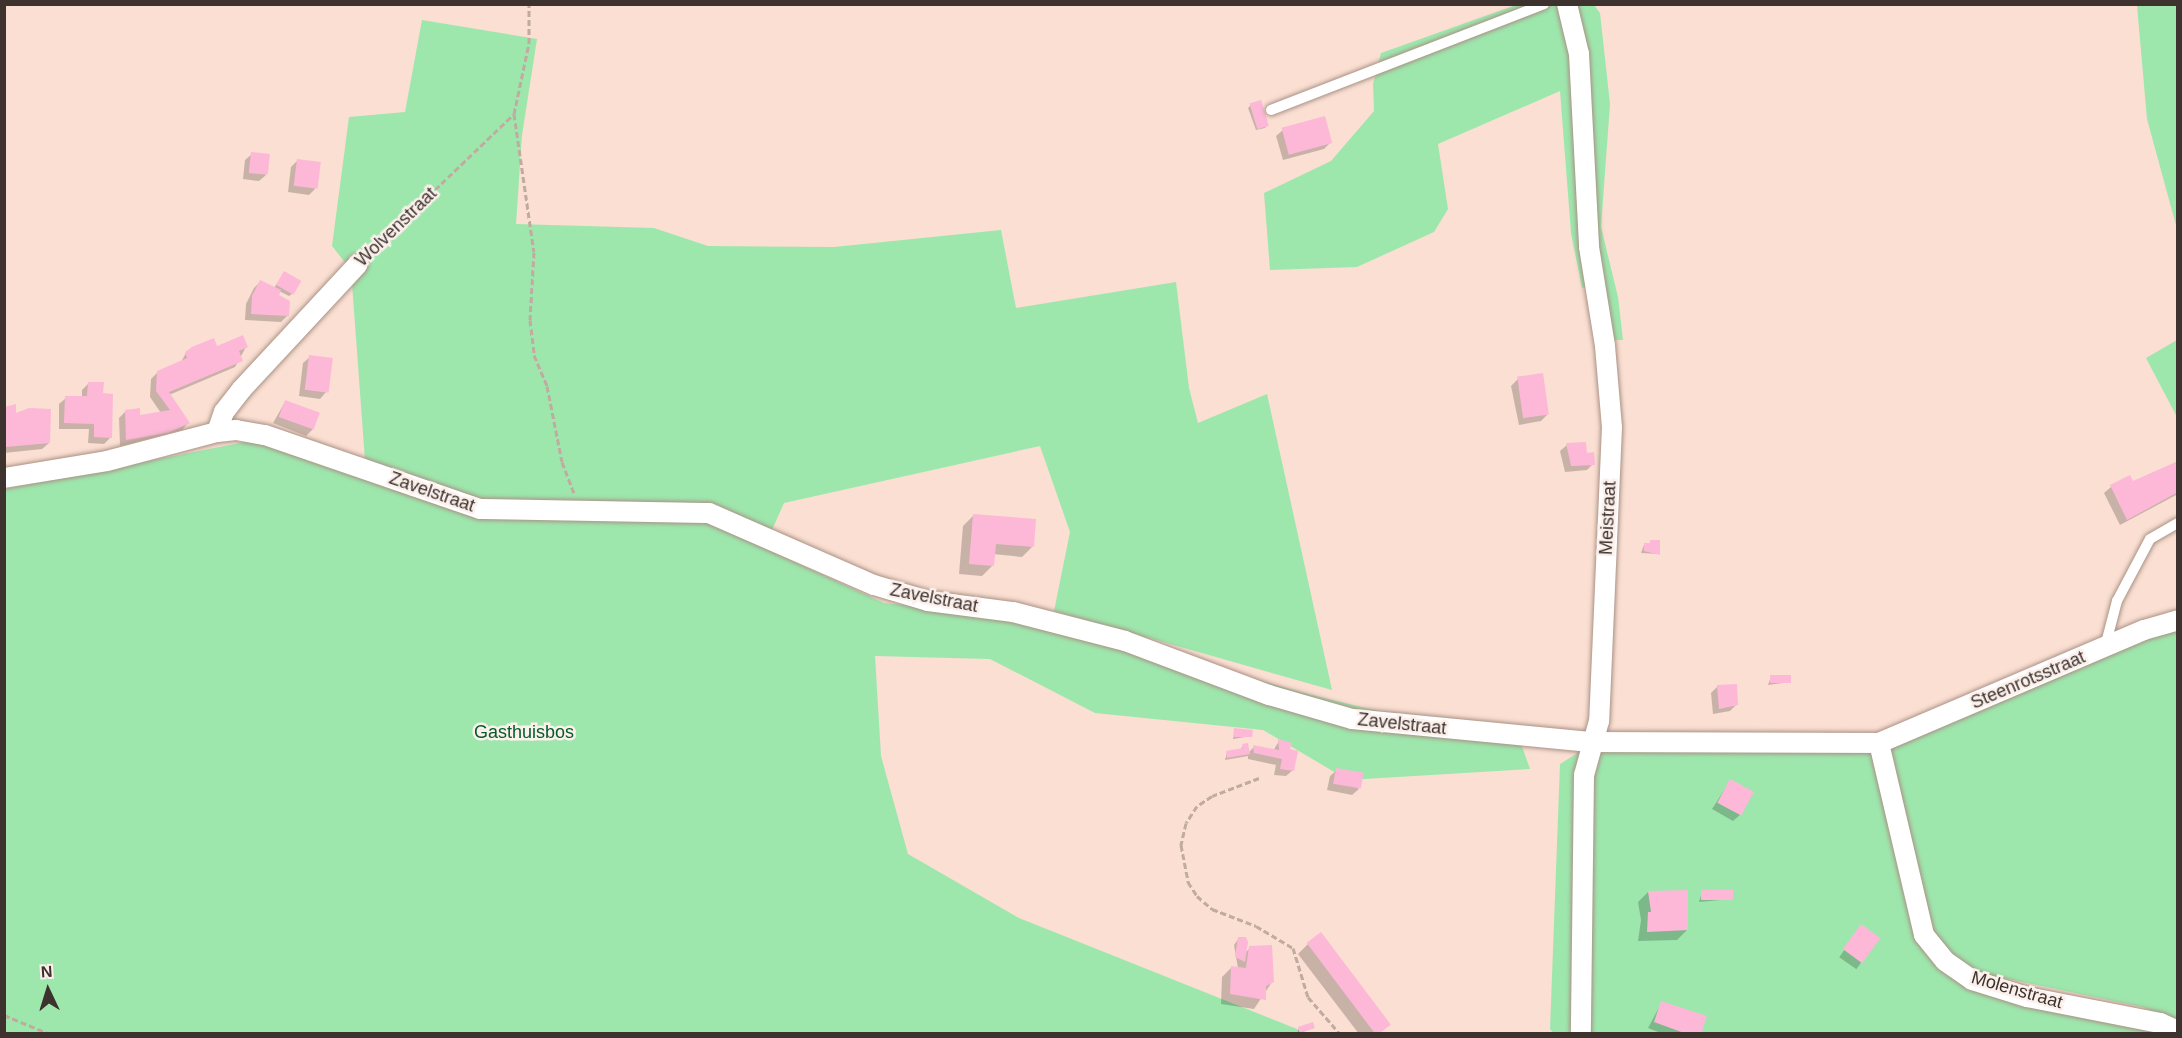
<!DOCTYPE html>
<html>
<head>
<meta charset="utf-8">
<style>
  body { margin:0 }
  #map { position:relative; width:2182px; height:1038px; overflow:hidden; background:#fadfd2; font-family:Arial,sans-serif }
  div>[style] { position:absolute }
  [style*='--x'] { left:calc(var(--x)*1px); top:calc(var(--y)*1px); width:calc(var(--w)*1px); rotate:calc(var(--a)*1deg) }
  .green>* { inset:0; background:#9de7ad }
  .shadow>* { inset:0; background:#0003; transform-origin:0 0 }
  .building>* { inset:0; background:#fdb8d8; transform-origin:0 0 }
  .path>* { height:3px; margin-top:-1.5px; transform-origin:0; background:repeating-linear-gradient(90deg,#c1aaa0 0 6px,transparent 0 9px) }
  .roads { filter:drop-shadow(0 0 2px #aa9185) drop-shadow(0 0 2px #aa9185) }
  .lane>* { height:10px; margin:-5px; padding:0 5px; transform-origin:5px; border-radius:5px; background:#fff }
  .street>* { height:20px; margin:-10px; padding:0 10px; transform-origin:10px; border-radius:10px; background:#fff }
  span { translate:-50% -50%; white-space:nowrap; text-align:center; line-height:1.15; -webkit-text-stroke:5px #fbf0eb; paint-order:stroke }
  .street-label { font-size:18px; color:#3d322d }
  .park-label { font-size:18px; color:#035d29 }
  .frame { position:absolute; inset:0; border:6px solid #3d322d; pointer-events:none }
  .north { position:absolute; left:18px; top:960px; width:60px; height:60px; -webkit-text-stroke:4px #fbf0eb; paint-order:stroke; rotate:356deg; font-size:16px; font-weight:700; line-height:24px; text-align:center; color:#3d322d }
  .north::after { content:''; display:block; margin:auto; width:21px; height:27px; background:#3d322d; clip-path:polygon(50% 0,100% 100%,50% 72%,0 100%) }
</style>
</head>
<body>
<div id="map">
  <div class="green">
    <div style="clip-path:polygon(1516px 5px,1594px 5px,1600px 13px,1610px 104px,1601px 227px,1618px 297px,1623px 340px,1607px 340px,1600px 284px,1582px 288px,1571px 233px,1560px 91px,1438px 144px,1448px 209px,1434px 232px,1357px 267px,1270px 270px,1264px 193px,1331px 161px,1374px 111px,1373px 84px,1381px 53px)"></div>
    <div style="clip-path:polygon(2137px 5px,2177px 5px,2177px 229px,2147px 119px)"></div>
    <div style="clip-path:polygon(422px 20px,537px 39px,522px 135px,516px 224px,654px 228px,708px 246px,834px 247px,1001px 230px,1016px 308px,1176px 282px,1189px 388px,1198px 423px,1267px 394px,1332px 690px,1054px 611px,1070px 532px,1040px 446px,784px 503px,764px 548px,884px 603px,1005px 615px,1122px 641px,1308px 694px,1478px 735px,1517px 732px,1530px 769px,1348px 780px,1263px 730px,1095px 713px,990px 659px,875px 656px,881px 756px,908px 854px,1019px 918px,1307px 1033px,5px 1034px,5px 489px,250px 441px,366px 474px,351px 270px,332px 246px,349px 117px,405px 112px)"></div>
    <div style="clip-path:polygon(2177px 340px,2177px 417px,2146px 358px)"></div>
    <div style="clip-path:polygon(2177px 627px,2177px 1020px,2142px 1007px,1970px 971px,1933px 934px,1888px 747px)"></div>
    <div style="clip-path:polygon(1584px 749px,1875px 751px,1920px 944px,1949px 973px,2160px 1033px,1554px 1034px,1550px 1029px,1560px 764px)"></div>
  </div>
  <div class="shadow">
    <div style="clip-path:polygon(1251px 105px,1267px 125px,1265px 128px,1256px 130px,1248px 108px)"></div>
    <div style="clip-path:polygon(1283px 130px,1331px 142px,1324px 149px,1283px 160px,1276px 136px)"></div>
    <div style="clip-path:polygon(252px 154px,266px 175px,259px 181px,243px 179px,245px 160px)"></div>
    <div style="clip-path:polygon(298px 160px,315px 189px,309px 195px,288px 192px,291px 167px)"></div>
    <div style="clip-path:polygon(282px 276px,292px 294px,289px 296px,279px 291px,277px 296px,288px 315px,281px 322px,245px 320px,246px 304px,254px 288px,260px 282px,274px 288px)"></div>
    <div style="clip-path:polygon(246px 347px,235px 367px,169px 395px,188px 423px,182px 430px,120px 446px,119px 418px,125px 412px,139px 417px,161px 413px,150px 397px,151px 379px,158px 372px,181px 362px,186px 353px)"></div>
    <div style="clip-path:polygon(310px 357px,326px 392px,320px 399px,299px 396px,303px 363px)"></div>
    <div style="clip-path:polygon(1518px 379px,1547px 415px,1541px 421px,1519px 425px,1511px 386px)"></div>
    <div style="clip-path:polygon(89px 383px,102px 394px,110px 438px,104px 444px,88px 443px,89px 429px,59px 429px,59px 404px,66px 398px,82px 398px,82px 390px)"></div>
    <div style="clip-path:polygon(285px 402px,313px 429px,306px 436px,273px 423px)"></div>
    <div style="clip-path:polygon(15px 406px,15px 415px,49px 443px,42px 449px,4px 453px,4px 408px)"></div>
    <div style="clip-path:polygon(1567px 445px,1585px 454px,1593px 464px,1587px 470px,1565px 472px,1560px 451px)"></div>
    <div style="clip-path:polygon(2178px 462px,2178px 494px,2120px 525px,2104px 493px,2111px 487px,2132px 483px)"></div>
    <div style="clip-path:polygon(973px 516px,1032px 547px,1022px 557px,993px 554px,992px 566px,982px 576px,959px 574px,963px 526px)"></div>
    <div style="clip-path:polygon(1644px 545px,1659px 554px,1641px 553px)"></div>
    <div style="clip-path:polygon(1771px 677px,1790px 682px,1768px 685px)"></div>
    <div style="clip-path:polygon(1718px 686px,1736px 705px,1730px 711px,1713px 714px,1711px 693px)"></div>
    <div style="clip-path:polygon(1235px 729px,1251px 736px,1233px 739px)"></div>
    <div style="clip-path:polygon(1279px 741px,1288px 750px,1293px 770px,1286px 776px,1274px 775px,1276px 765px,1248px 759px,1248px 756px,1225px 760px,1227px 753px,1240px 750px,1243px 746px,1249px 752px,1254px 747px,1273px 751px)"></div>
    <div style="clip-path:polygon(1337px 770px,1359px 789px,1352px 795px,1327px 790px,1330px 776px)"></div>
    <div style="clip-path:polygon(1730px 781px,1740px 815px,1733px 821px,1712px 809px)"></div>
    <div style="clip-path:polygon(1648px 892px,1687px 930px,1677px 940px,1638px 941px,1641px 920px,1638px 902px)"></div>
    <div style="clip-path:polygon(1702px 892px,1732px 899px,1699px 902px)"></div>
    <div style="left:1861px;top:926px;width:21px;height:38px;rotate:35deg"></div>
    <div style="clip-path:polygon(1239px 938px,1244px 954px,1250px 948px,1272px 982px,1254px 1009px,1221px 1004px,1222px 977px,1232px 967px,1238px 968px,1234px 945px)"></div>
    <div style="clip-path:polygon(1308px 944px,1379px 1034px,1359px 1034px,1298px 954px)"></div>
    <div style="clip-path:polygon(1662px 1002px,1700px 1034px,1663px 1034px,1648px 1028px)"></div>
    <div style="clip-path:polygon(1299px 1028px,1314px 1028px,1297px 1034px)"></div>
  </div>
  <div class="building">
    <div style="left:1261px;top:100px;width:27px;height:12px;rotate:73deg"></div>
    <div style="left:1325px;top:116px;width:28px;height:45px;rotate:75deg"></div>
    <div style="left:251px;top:152px;width:19px;height:21px;rotate:6deg"></div>
    <div style="left:297px;top:159px;width:24px;height:27px;rotate:7deg"></div>
    <div style="left:284px;top:271px;width:20px;height:16px;rotate:30deg"></div>
    <div style="clip-path:polygon(260px 280px,281px 290px,279px 295px,290px 301px,289px 316px,251px 314px,252px 296px)"></div>
    <div style="clip-path:polygon(243px 335px,248px 347px,239px 351px,243px 361px,169px 392px,190px 423px,168px 433px,126px 440px,125px 410px,140px 408px,140px 415px,170px 410px,156px 391px,157px 371px,187px 358px,185px 352px,192px 347px,214px 338px,217px 346px)"></div>
    <div style="left:309px;top:355px;width:24px;height:35px;rotate:7deg"></div>
    <div style="left:1543px;top:373px;width:42px;height:26px;rotate:82deg"></div>
    <div style="clip-path:polygon(88px 382px,104px 382px,103px 393px,113px 394px,112px 438px,94px 437px,94px 424px,64px 423px,65px 396px,87px 396px)"></div>
    <div style="left:285px;top:400px;width:37px;height:18px;rotate:20deg"></div>
    <div style="clip-path:polygon(16px 404px,16px 413px,29px 408px,51px 409px,50px 443px,5px 447px,5px 407px)"></div>
    <div style="clip-path:polygon(1586px 442px,1587px 453px,1594px 452px,1595px 465px,1571px 466px,1566px 443px)"></div>
    <div style="clip-path:polygon(2178px 461px,2178px 492px,2127px 520px,2110px 485px,2130px 475px,2133px 481px)"></div>
    <div style="clip-path:polygon(973px 514px,1036px 519px,1034px 547px,996px 544px,994px 566px,969px 564px)"></div>
    <div style="clip-path:polygon(1650px 540px,1660px 540px,1660px 555px,1644px 551px,1644px 543px,1650px 543px)"></div>
    <div style="left:1770px;top:675px;width:21px;height:8px"></div>
    <div style="clip-path:polygon(1737px 684px,1738px 705px,1719px 709px,1717px 685px)"></div>
    <div style="clip-path:polygon(1234px 728px,1253px 730px,1252px 737px,1233px 737px)"></div>
    <div style="clip-path:polygon(1278px 739px,1292px 743px,1290px 749px,1298px 751px,1294px 771px,1280px 769px,1282px 759px,1254px 753px,1253px 745px,1279px 750px)"></div>
    <div style="clip-path:polygon(1248px 743px,1250px 754px,1227px 758px,1226px 751px,1243px 748px,1242px 744px)"></div>
    <div style="left:1336px;top:768px;width:28px;height:16px;rotate:10deg"></div>
    <div style="left:1730px;top:779px;width:27px;height:27px;rotate:28deg"></div>
    <div style="clip-path:polygon(1688px 890px,1688px 930px,1647px 932px,1648px 912px,1651px 912px,1648px 891px)"></div>
    <div style="left:1733px;top:890px;width:10px;height:32px;rotate:90deg"></div>
    <div style="left:1861px;top:924px;width:24px;height:31px;rotate:36deg"></div>
    <div style="left:1321px;top:932px;width:116px;height:18px;rotate:53deg"></div>
    <div style="clip-path:polygon(1238px 937px,1246px 937px,1248px 942px,1245px 962px,1235px 957px)"></div>
    <div style="clip-path:polygon(1272px 945px,1274px 982px,1266px 986px,1266px 1000px,1230px 994px,1231px 966px,1246px 968px,1249px 946px)"></div>
    <div style="clip-path:polygon(1661px 1001px,1707px 1016px,1701px 1034px,1687px 1034px,1654px 1022px)"></div>
    <div style="left:1313px;top:1022px;width:6px;height:16px;rotate:72deg"></div>
  </div>
  <div class="path">
    <div style="--x:514;--y:114;--w:139;--a:81.8"></div>
    <div style="--x:534;--y:252;--w:68;--a:93.4"></div>
    <div style="--x:530;--y:320;--w:35;--a:83"></div>
    <div style="--x:534;--y:355;--w:34;--a:67"></div>
    <div style="--x:547;--y:386;--w:77;--a:78.8"></div>
    <div style="--x:562;--y:462;--w:33;--a:69"></div>
    <div style="--x:370;--y:252;--w:199;--a:-43.8"></div>
    <div style="--x:514;--y:114;--w:73;--a:-78.1"></div>
    <div style="--x:529;--y:43;--w:39;--a:-90"></div>
    <div style="--x:1259;--y:778;--w:50;--a:159"></div>
    <div style="--x:1212;--y:796;--w:18;--a:146"></div>
    <div style="--x:1197;--y:806;--w:20;--a:123"></div>
    <div style="--x:1186;--y:823;--w:23;--a:103"></div>
    <div style="--x:1181;--y:845;--w:38;--a:79"></div>
    <div style="--x:1188;--y:882;--w:17;--a:57"></div>
    <div style="--x:1197;--y:896;--w:20;--a:41"></div>
    <div style="--x:1212;--y:909;--w:47;--a:21.1"></div>
    <div style="--x:1256;--y:926;--w:43;--a:30.7"></div>
    <div style="--x:1293;--y:948;--w:51;--a:73"></div>
    <div style="--x:1308;--y:997;--w:49;--a:49.1"></div>
    <div style="--x:4;--y:1015;--w:50;--a:22.4"></div>
  </div>
  <div class="roads">
    <div class="lane">
      <div style="--x:1271;--y:110;--w:293;--a:-21.2"></div>
      <div style="--x:2105;--y:647;--w:48;--a:-75.4"></div>
      <div style="--x:2117;--y:601;--w:70;--a:-62"></div>
      <div style="--x:2150;--y:539;--w:32;--a:-30"></div>
    </div>
    <div class="street">
      <div style="--x:1567;--y:4;--w:51;--a:76.5"></div>
      <div style="--x:1579;--y:54;--w:193;--a:87"></div>
      <div style="--x:1589;--y:247;--w:100;--a:80.8"></div>
      <div style="--x:1605;--y:346;--w:81;--a:85.1"></div>
      <div style="--x:1612;--y:427;--w:294;--a:92.5"></div>
      <div style="--x:1599;--y:721;--w:56;--a:105.5"></div>
      <div style="--x:1584;--y:775;--w:259;--a:90.7"></div>
      <div style="--x:217;--y:432;--w:21;--a:-71"></div>
      <div style="--x:224;--y:412;--w:28;--a:-52"></div>
      <div style="--x:241;--y:390;--w:171;--a:-47.1"></div>
      <div style="--x:4;--y:478;--w:104;--a:-9.4"></div>
      <div style="--x:107;--y:461;--w:114;--a:-14.8"></div>
      <div style="--x:217;--y:432;--w:19;--a:-6"></div>
      <div style="--x:236;--y:430;--w:29;--a:10"></div>
      <div style="--x:265;--y:435;--w:227;--a:19"></div>
      <div style="--x:480;--y:509;--w:229;--a:1"></div>
      <div style="--x:709;--y:513;--w:180;--a:23.6"></div>
      <div style="--x:874;--y:585;--w:56;--a:16.5"></div>
      <div style="--x:928;--y:601;--w:86;--a:7.4"></div>
      <div style="--x:1013;--y:612;--w:116;--a:14.5"></div>
      <div style="--x:1125;--y:641;--w:154;--a:20.6"></div>
      <div style="--x:1269;--y:695;--w:86;--a:16.1"></div>
      <div style="--x:1352;--y:719;--w:242;--a:5.5"></div>
      <div style="--x:1593;--y:742;--w:286;--a:0.2"></div>
      <div style="--x:1879;--y:743;--w:288;--a:-23.1"></div>
      <div style="--x:2144;--y:630;--w:35;--a:-16"></div>
      <div style="--x:1879;--y:743;--w:197;--a:76.8"></div>
      <div style="--x:1924;--y:935;--w:33;--a:51"></div>
      <div style="--x:1945;--y:961;--w:33;--a:35"></div>
      <div style="--x:1972;--y:980;--w:58;--a:17.2"></div>
      <div style="--x:2027;--y:997;--w:136;--a:11.1"></div>
      <div style="--x:2160;--y:1023;--w:20;--a:24"></div>
    </div>
  </div>
  <div class="street-label">
    <span style="left:396px;top:227px;rotate:-44deg">Wolvenstraat</span>
    <span style="left:432px;top:492px;rotate:19deg">Zavelstraat</span>
    <span style="left:1608px;top:518px;rotate:-87deg">Meistraat</span>
    <span style="left:934px;top:598px;rotate:11deg">Zavelstraat</span>
    <span style="left:2028px;top:680px;rotate:-23deg">Steenrotsstraat</span>
    <span style="left:1402px;top:724px;rotate:6deg">Zavelstraat</span>
    <span style="left:2017px;top:990px;rotate:16deg">Molenstraat</span>
  </div>
  <div class="park-label">
    <span style="left:524px;top:732px">Gasthuisbos</span>
  </div>
  <div class="frame"></div>
  <div class="north">N</div>
</div>
</body>
</html>
